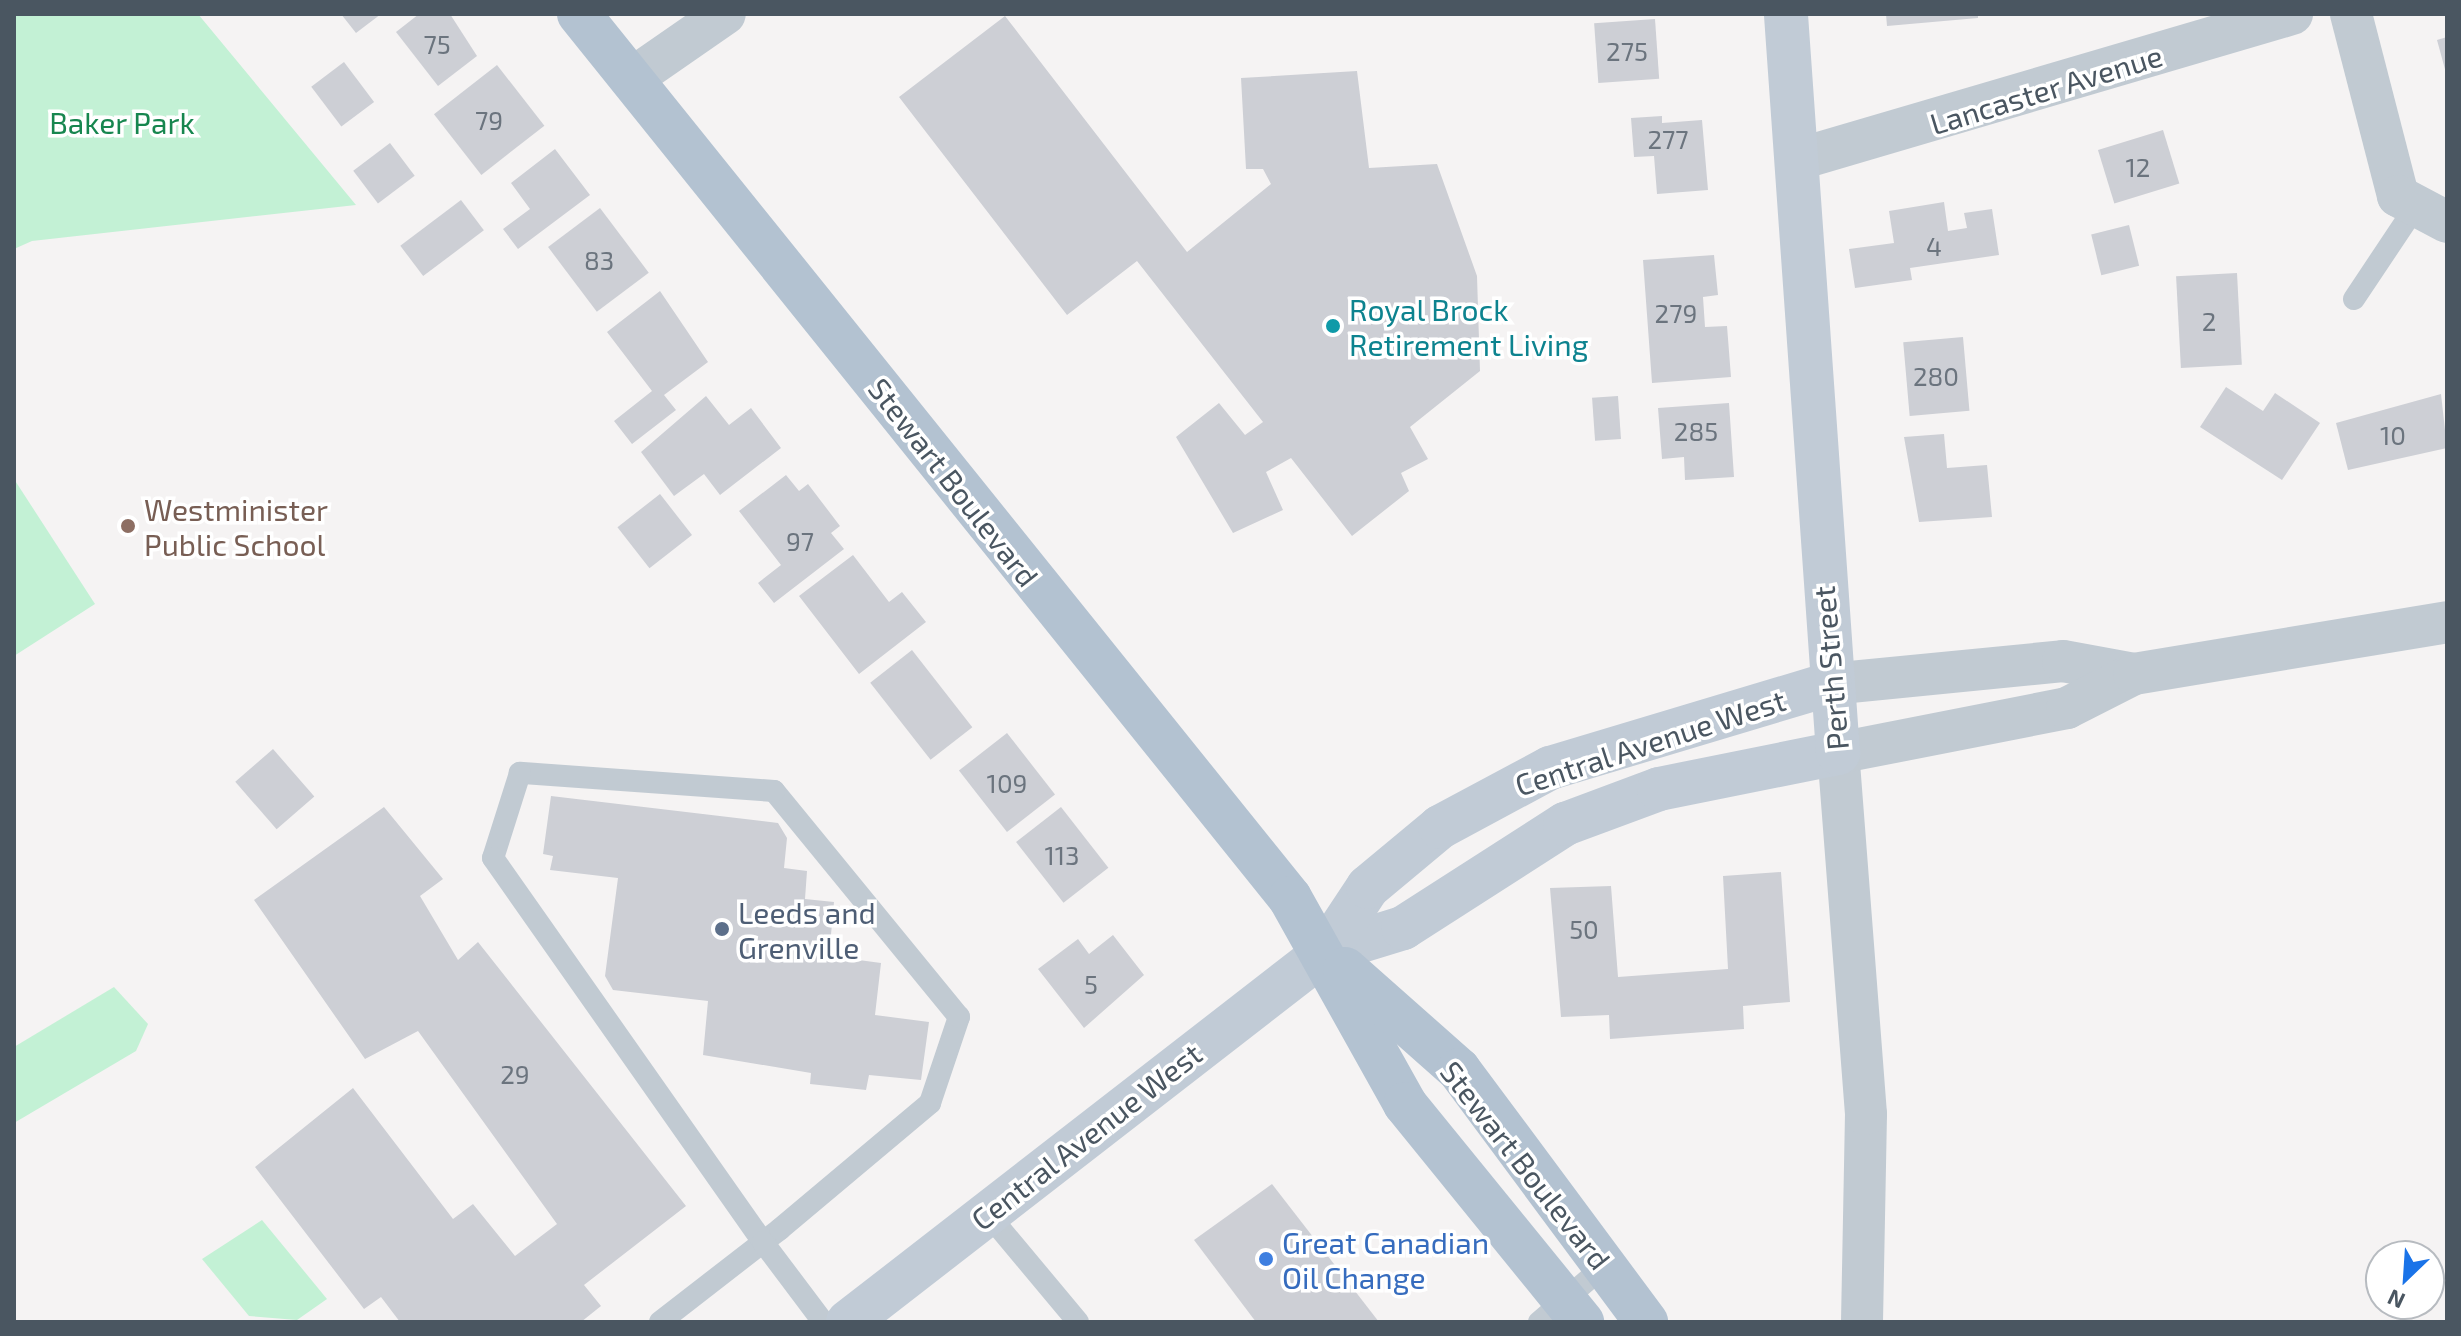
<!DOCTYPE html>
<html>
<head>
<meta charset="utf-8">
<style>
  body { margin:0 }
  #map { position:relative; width:2461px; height:1336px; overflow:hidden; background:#f5f3f3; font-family:"Exo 2",sans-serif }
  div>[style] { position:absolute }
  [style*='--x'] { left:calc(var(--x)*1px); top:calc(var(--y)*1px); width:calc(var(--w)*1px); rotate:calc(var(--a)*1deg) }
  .green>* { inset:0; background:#c3f1d5 }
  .building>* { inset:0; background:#cdcfd5; transform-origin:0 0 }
  .lane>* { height:22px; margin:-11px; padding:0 11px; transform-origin:11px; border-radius:11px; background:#c1cad2 }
  .street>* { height:42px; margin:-21px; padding:0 21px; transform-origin:21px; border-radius:21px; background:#c1cad2 }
  .secondary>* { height:44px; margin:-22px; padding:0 22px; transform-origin:22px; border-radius:22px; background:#c1cbd6 }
  .primary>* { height:44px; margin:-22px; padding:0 22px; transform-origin:22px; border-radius:22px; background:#b3c2d1 }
  .dots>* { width:22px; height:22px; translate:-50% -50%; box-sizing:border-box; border:4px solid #fff; border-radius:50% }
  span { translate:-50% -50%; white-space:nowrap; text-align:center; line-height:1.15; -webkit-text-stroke:7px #fff; paint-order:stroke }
  .number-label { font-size:26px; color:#6b747e }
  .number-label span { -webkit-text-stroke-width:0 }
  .street-label { font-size:30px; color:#4a5661 }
  .park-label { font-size:30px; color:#17864f }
  .culture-label { font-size:30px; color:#0d838f }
  .left { translate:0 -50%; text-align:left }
  .education-label { font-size:30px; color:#785e54 }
  .service-label { font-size:30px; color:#4e5e75 }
  .shop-label { font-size:30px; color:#366cbe }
  .frame { position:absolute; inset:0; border:16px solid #4a5661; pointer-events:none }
  .north { position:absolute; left:2365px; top:1240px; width:80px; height:80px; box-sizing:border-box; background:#fff; border:2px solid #b7bbc0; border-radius:50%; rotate:205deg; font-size:22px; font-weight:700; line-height:32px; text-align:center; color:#4a5661 }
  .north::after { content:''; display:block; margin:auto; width:28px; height:36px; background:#1a73e8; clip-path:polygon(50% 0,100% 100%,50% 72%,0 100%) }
</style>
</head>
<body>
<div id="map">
  <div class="green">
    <div style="clip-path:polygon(14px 14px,198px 14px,356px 205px,32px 241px,14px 249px)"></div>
    <div style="clip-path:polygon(14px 479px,95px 604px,14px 656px)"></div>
    <div style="clip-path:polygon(114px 987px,148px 1024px,136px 1051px,14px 1123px,14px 1047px)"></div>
    <div style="clip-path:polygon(262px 1220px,327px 1299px,297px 1320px,249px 1316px,202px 1259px)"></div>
  </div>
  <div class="building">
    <div style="clip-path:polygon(341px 14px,381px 14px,356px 33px)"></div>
    <div style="clip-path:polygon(419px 14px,450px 14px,477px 56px,438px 86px,396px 32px)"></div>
    <div style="clip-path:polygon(1886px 14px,1978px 14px,1978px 18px,1887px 26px)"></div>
    <div style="clip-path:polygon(1005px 16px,1187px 252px,1271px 184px,1263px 169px,1246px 169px,1241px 78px,1357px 71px,1369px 168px,1437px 164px,1477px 276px,1480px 371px,1410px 427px,1428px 459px,1401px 473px,1409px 491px,1352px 536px,1291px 458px,1266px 472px,1283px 510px,1233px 533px,1176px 437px,1219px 403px,1245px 435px,1263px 422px,1137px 261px,1067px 315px,899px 97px)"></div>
    <div style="left:1655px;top:19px;width:60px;height:61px;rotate:86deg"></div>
    <div style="clip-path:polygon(2447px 37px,2447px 73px,2446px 73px,2437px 40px)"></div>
    <div style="left:344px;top:62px;width:50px;height:41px;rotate:53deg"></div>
    <div style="left:497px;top:65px;width:77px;height:80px;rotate:52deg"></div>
    <div style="clip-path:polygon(1662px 116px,1662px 123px,1702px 120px,1708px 190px,1657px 194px,1654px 156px,1634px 157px,1631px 118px)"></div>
    <div style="left:2163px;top:130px;width:56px;height:68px;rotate:73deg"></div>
    <div style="left:390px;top:143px;width:41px;height:46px;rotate:53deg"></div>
    <div style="clip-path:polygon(555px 149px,590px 195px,518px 249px,503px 229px,530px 209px,511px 183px)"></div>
    <div style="left:461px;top:200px;width:38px;height:76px;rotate:53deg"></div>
    <div style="clip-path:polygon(1944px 202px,1948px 231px,1967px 228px,1964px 213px,1992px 209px,1999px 255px,1910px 268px,1912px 280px,1855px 288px,1849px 249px,1894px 243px,1889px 211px)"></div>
    <div style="left:600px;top:208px;width:81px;height:65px;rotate:53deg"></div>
    <div style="left:2129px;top:225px;width:42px;height:39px;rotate:76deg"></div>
    <div style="clip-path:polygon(1714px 255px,1718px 295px,1703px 297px,1705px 327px,1727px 326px,1731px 377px,1652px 383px,1643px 260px)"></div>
    <div style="left:2237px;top:273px;width:92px;height:61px;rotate:87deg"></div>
    <div style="clip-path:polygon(660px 291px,708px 362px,664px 395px,676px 410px,632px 444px,614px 421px,652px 391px,607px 332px)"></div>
    <div style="left:1963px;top:337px;width:74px;height:60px;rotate:85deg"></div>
    <div style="clip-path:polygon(2226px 387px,2263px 411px,2275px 393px,2320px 423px,2282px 480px,2200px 427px)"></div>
    <div style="clip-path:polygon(2441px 394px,2447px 448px,2348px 470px,2336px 423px)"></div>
    <div style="clip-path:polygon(706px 396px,729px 425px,751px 408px,781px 448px,720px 495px,704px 474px,674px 496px,641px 452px)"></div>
    <div style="left:1618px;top:396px;width:43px;height:26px;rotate:86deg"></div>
    <div style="clip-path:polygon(1729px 403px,1734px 477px,1685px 480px,1684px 457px,1662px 459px,1658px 408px)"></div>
    <div style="clip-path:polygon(1944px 434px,1947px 468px,1987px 465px,1992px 517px,1919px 522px,1904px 437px)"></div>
    <div style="clip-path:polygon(786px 475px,799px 491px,808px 484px,840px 526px,831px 533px,844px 549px,774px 603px,758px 583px,781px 565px,739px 511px)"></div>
    <div style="left:660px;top:494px;width:52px;height:54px;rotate:52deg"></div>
    <div style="clip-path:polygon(853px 555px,889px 602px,902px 592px,926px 622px,859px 674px,799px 596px)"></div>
    <div style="left:912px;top:650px;width:98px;height:53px;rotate:52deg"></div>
    <div style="left:1007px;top:733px;width:78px;height:61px;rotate:52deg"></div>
    <div style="left:273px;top:749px;width:63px;height:50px;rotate:49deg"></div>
    <div style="clip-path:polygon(551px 796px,778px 823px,787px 838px,784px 868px,807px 871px,805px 899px,834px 902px,829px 956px,881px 963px,875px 1015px,929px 1022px,921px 1080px,869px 1075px,866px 1090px,810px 1084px,811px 1073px,703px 1055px,708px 1001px,613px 990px,605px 976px,618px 878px,550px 870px,553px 856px,543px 854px)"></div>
    <div style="clip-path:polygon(384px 807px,443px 879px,420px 896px,458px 960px,478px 942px,686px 1206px,584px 1285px,601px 1306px,581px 1322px,400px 1322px,381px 1297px,364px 1309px,255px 1167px,353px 1088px,453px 1219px,473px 1204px,515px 1256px,557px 1224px,418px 1031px,365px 1059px,254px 900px)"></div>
    <div style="left:1061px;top:807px;width:77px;height:57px;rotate:52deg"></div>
    <div style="clip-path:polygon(1781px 872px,1790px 1002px,1743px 1006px,1744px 1029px,1610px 1039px,1609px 1015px,1561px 1017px,1550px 888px,1611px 886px,1618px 977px,1728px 969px,1723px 876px)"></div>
    <div style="clip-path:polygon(1113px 935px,1144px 975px,1084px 1028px,1038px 969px,1078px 939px,1089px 954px)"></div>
    <div style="clip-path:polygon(1272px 1184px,1379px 1322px,1256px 1322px,1194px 1240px)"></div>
  </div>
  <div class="lane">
    <div style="--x:2354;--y:299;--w:112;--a:-56.3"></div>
    <div style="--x:987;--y:1213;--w:142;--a:50.1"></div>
    <div style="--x:660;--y:1322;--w:130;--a:-37.8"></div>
    <div style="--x:763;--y:1242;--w:21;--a:-37"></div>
    <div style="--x:780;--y:1229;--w:196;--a:-40"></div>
    <div style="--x:930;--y:1103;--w:91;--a:-71.4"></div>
    <div style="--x:959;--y:1017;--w:292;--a:-129.3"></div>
    <div style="--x:774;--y:791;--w:255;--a:-175.9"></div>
    <div style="--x:520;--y:773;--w:89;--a:107.6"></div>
    <div style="--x:493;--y:858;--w:469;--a:54.9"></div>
    <div style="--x:763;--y:1242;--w:100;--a:53.1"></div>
    <div style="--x:1539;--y:1322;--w:86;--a:-40.7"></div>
  </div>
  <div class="street">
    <div style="--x:2351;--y:14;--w:188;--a:75.5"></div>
    <div style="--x:2398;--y:196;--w:55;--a:28"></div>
    <div style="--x:631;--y:79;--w:114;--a:-34.7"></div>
    <div style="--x:1799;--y:159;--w:514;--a:-16.39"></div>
    <div style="--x:1830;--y:684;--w:234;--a:-5.6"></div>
    <div style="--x:2063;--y:661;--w:72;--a:10.4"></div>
    <div style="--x:1862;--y:1322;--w:208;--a:-88.9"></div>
    <div style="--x:1866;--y:1114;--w:362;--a:-94.4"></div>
    <div style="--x:1838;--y:753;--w:233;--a:-11.1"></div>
    <div style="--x:2067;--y:708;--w:75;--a:-26.9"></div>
    <div style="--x:2134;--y:674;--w:317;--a:-9.4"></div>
  </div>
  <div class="secondary">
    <div style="--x:1325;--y:952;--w:82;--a:-17.1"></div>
    <div style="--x:1403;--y:928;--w:193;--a:-32.7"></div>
    <div style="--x:1565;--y:824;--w:100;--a:-20.4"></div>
    <div style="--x:1659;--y:789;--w:183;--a:-11.4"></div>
    <div style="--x:1838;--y:753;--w:741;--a:-94.03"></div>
    <div style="--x:848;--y:1322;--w:604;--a:-37.8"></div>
    <div style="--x:1325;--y:952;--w:78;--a:-56.5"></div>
    <div style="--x:1368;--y:887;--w:94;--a:-39.8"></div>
    <div style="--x:1440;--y:827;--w:125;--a:-28.2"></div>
    <div style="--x:1550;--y:768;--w:292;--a:-16.7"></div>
  </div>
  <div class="primary">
    <div style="--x:579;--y:14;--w:1134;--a:51.19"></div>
    <div style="--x:1290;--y:898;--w:236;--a:60.8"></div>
    <div style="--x:1405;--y:1104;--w:281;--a:50.9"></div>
    <div style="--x:1345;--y:969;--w:152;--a:41.5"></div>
    <div style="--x:1459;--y:1070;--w:314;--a:53.4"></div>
  </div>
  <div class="dots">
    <div style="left:1333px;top:326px;background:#0f9aa8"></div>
    <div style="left:128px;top:526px;background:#8d6e63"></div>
    <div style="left:722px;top:929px;background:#5c6f8a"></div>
    <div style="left:1266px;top:1259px;background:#3f7fe0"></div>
  </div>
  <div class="number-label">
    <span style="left:437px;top:44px">75</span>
    <span style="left:1627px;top:51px">275</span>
    <span style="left:489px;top:120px">79</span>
    <span style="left:1668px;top:139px">277</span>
    <span style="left:2138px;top:167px">12</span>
    <span style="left:1934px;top:246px">4</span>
    <span style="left:599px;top:260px">83</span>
    <span style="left:1676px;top:313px">279</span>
    <span style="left:2209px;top:321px">2</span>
    <span style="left:1936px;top:376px">280</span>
    <span style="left:1696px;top:431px">285</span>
    <span style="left:2393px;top:435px">10</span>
    <span style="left:800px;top:541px">97</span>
    <span style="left:1007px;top:783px">109</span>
    <span style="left:1062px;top:855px">113</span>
    <span style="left:1584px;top:929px">50</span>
    <span style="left:1091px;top:984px">5</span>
    <span style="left:515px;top:1074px">29</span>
  </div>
  <div class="street-label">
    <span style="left:2046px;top:89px;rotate:-17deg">Lancaster Avenue</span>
    <span style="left:954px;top:482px;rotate:52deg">Stewart Boulevard</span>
    <span style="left:1830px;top:668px;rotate:-95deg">Perth Street</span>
    <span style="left:1650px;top:742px;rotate:-18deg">Central Avenue West</span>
    <span style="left:1086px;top:1136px;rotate:-38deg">Central Avenue West</span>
    <span style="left:1526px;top:1165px;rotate:52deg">Stewart Boulevard</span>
  </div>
  <div class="park-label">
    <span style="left:122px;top:122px">Baker Park</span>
  </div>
  <div class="culture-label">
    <span class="left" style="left:1349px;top:326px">Royal Brock<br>Retirement Living</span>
  </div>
  <div class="education-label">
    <span class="left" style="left:144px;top:526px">Westminister<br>Public School</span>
  </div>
  <div class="service-label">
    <span class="left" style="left:738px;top:929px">Leeds and<br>Grenville</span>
  </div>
  <div class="shop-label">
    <span class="left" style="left:1282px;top:1259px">Great Canadian<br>Oil Change</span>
  </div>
  <div class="frame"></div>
  <div class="north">N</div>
</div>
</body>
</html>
